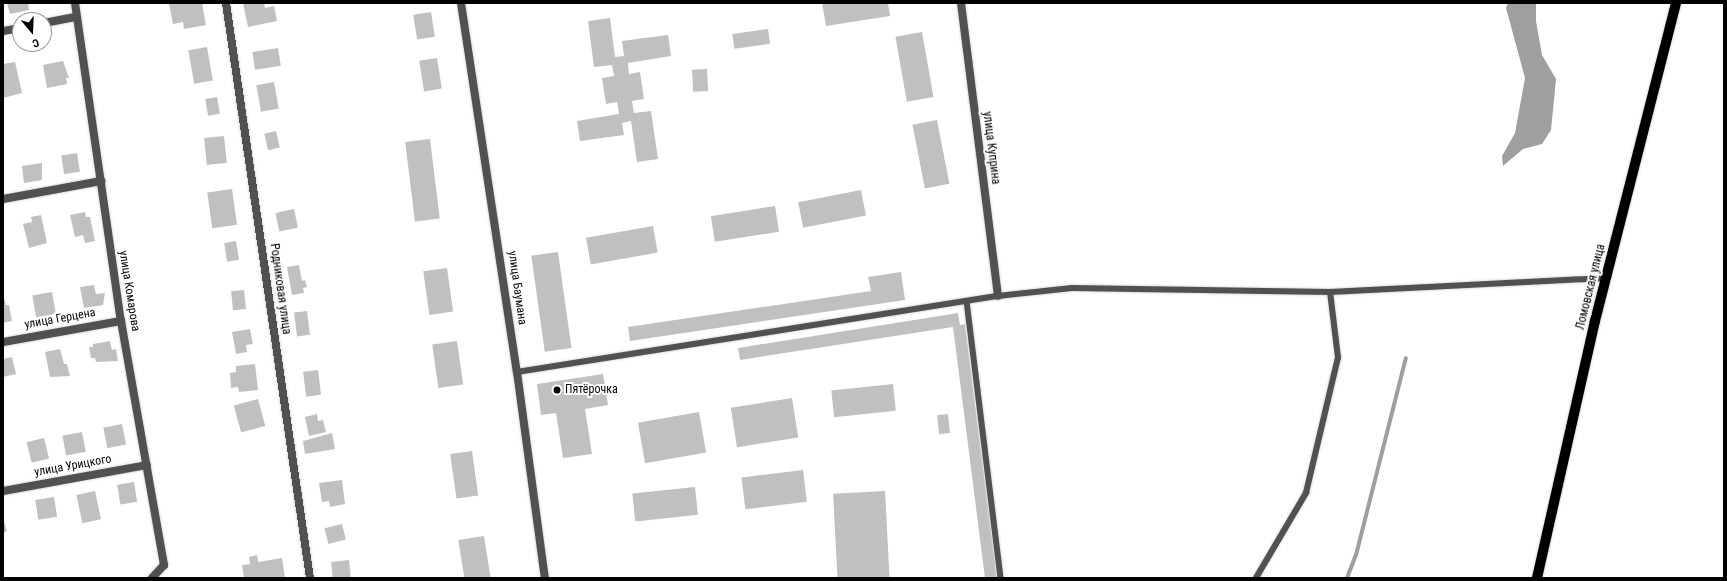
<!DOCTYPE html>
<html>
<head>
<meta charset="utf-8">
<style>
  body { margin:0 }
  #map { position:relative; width:1727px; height:581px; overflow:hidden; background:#fff; font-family:"Roboto Condensed",sans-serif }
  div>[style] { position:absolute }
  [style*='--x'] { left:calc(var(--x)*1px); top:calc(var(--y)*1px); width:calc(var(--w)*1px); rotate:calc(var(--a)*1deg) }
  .water>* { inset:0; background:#9f9f9f }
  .stream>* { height:4px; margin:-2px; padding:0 2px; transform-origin:2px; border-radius:2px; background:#9f9f9f }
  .building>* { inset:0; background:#c0c0c0; transform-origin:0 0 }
  .roads { filter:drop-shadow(0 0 1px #dbdbdb) drop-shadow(0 0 1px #dbdbdb) }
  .service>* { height:5.5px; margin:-2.75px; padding:0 2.75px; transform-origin:2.75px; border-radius:2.75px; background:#515151 }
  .minor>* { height:8px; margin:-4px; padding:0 4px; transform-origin:4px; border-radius:4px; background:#515151 }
  .tertiary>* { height:8px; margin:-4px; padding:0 4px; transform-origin:4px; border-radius:4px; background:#515151 }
  .primary>* { height:10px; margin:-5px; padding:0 5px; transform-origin:5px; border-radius:5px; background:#000 }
  .dots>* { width:11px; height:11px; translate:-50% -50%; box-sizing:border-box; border:2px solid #fff; border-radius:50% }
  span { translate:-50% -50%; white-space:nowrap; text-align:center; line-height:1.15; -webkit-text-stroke:4px #fff; paint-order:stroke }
  .street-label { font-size:12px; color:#000 }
  .poi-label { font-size:12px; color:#000 }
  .left { translate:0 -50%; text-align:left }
  .frame { position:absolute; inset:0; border:4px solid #000; pointer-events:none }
  .north { position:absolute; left:12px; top:12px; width:40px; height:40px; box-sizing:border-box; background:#fff; border:1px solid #999; border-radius:50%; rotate:161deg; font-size:11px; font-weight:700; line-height:16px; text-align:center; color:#000 }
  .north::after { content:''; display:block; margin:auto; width:14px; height:18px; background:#000; clip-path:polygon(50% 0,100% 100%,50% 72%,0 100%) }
</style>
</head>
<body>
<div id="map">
  <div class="water">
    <div style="clip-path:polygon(1508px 3px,1536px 3px,1536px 21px,1542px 55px,1556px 79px,1551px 130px,1542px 144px,1523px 149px,1503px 166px,1502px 156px,1515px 133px,1525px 78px,1506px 8px)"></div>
  </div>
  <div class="stream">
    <div style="--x:1347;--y:578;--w:25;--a:-69"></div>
    <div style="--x:1356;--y:555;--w:203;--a:-75.8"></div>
  </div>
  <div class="building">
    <div style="clip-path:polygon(7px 3px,28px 3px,29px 10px,10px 14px)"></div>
    <div style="clip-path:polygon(175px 3px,202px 3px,206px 25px,184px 29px,183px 22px,173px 24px,169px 4px)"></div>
    <div style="clip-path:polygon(243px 3px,264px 3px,265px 8px,274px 6px,277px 21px,248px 27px)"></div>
    <div style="clip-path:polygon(822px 3px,888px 3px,890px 16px,826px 26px)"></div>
    <div style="left:431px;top:12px;width:25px;height:18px;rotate:81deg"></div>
    <div style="clip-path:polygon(610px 18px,615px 57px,624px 56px,622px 41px,668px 35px,671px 56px,628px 63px,629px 74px,640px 72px,644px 99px,632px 101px,634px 113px,651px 111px,658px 159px,637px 162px,631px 121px,622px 123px,624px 135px,580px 141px,577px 121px,619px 114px,617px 102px,606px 104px,602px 78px,614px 76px,612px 65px,594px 67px,588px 21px)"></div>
    <div style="left:768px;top:29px;width:15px;height:36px;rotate:82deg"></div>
    <div style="left:922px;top:32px;width:66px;height:27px;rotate:80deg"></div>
    <div style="left:207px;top:47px;width:34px;height:19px;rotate:80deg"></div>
    <div style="left:278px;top:48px;width:18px;height:26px;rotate:81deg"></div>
    <div style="left:437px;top:58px;width:31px;height:18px;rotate:81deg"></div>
    <div style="clip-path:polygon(63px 61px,69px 78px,66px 78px,67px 84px,47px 88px,43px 65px)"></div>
    <div style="clip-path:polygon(15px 62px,22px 93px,3px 98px,3px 64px)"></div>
    <div style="left:707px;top:69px;width:22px;height:15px;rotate:87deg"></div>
    <div style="left:274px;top:82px;width:27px;height:18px;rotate:80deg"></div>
    <div style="left:217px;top:97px;width:17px;height:12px;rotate:80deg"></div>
    <div style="left:937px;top:120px;width:65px;height:25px;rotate:79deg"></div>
    <div style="left:276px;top:131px;width:17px;height:12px;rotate:77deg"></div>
    <div style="left:224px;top:136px;width:27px;height:20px;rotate:84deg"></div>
    <div style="left:430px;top:139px;width:80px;height:25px;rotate:83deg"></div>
    <div style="left:77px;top:153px;width:19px;height:16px;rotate:81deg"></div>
    <div style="clip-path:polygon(42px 163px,42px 180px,24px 183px,22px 166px)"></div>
    <div style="left:232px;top:189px;width:36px;height:25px;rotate:82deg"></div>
    <div style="left:861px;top:190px;width:26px;height:64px;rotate:79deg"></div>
    <div style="left:775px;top:206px;width:26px;height:65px;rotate:81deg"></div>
    <div style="left:294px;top:209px;width:19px;height:19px;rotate:78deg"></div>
    <div style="clip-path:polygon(85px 212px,86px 217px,90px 217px,95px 241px,85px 243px,83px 235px,75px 237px,70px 215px)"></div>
    <div style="clip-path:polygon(41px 215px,47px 243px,29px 248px,23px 224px,32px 222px,31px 217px)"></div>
    <div style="left:653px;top:226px;width:27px;height:68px;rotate:80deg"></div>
    <div style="left:236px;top:241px;width:19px;height:12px;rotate:81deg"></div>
    <div style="left:558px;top:252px;width:97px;height:27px;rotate:82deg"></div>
    <div style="clip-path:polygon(299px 265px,302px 281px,305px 280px,307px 287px,303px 288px,304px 293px,292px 295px,287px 267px)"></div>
    <div style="left:447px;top:268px;width:44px;height:24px;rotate:82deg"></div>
    <div style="clip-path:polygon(901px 272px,905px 300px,630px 341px,628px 327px,871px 291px,868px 277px)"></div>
    <div style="clip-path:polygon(94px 285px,96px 294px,105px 293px,103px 305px,84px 308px,80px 287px)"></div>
    <div style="left:244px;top:290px;width:19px;height:13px;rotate:84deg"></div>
    <div style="left:52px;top:292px;width:22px;height:20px;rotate:80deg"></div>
    <div style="clip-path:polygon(3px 294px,6px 305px,9px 305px,12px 321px,3px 323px)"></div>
    <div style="left:307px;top:311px;width:24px;height:13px;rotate:83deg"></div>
    <div style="clip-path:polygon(958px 313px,960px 325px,965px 324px,997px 578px,985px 578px,953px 327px,740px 360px,738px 348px)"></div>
    <div style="clip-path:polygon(250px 329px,253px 344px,246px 345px,247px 352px,236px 354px,232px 332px)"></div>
    <div style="clip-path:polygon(110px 341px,112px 350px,116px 349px,118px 361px,96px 362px,95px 358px,91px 358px,89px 347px,93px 347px,93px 344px)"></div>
    <div style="left:457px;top:341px;width:44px;height:25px;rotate:82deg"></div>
    <div style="clip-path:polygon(60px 349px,64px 364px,67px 364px,70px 376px,50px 377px,45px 352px)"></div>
    <div style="clip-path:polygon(12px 357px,16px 374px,3px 377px,3px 359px)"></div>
    <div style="clip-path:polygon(255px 364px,258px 390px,239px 392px,238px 387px,231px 388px,230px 373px,236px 372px,236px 366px)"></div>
    <div style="left:318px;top:370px;width:25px;height:15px;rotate:83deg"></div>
    <div style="clip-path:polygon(603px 374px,608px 405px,585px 409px,592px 454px,563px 458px,556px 413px,541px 415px,537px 384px)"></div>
    <div style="left:893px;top:384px;width:27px;height:62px;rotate:84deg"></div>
    <div style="left:792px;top:398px;width:40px;height:62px;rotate:81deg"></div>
    <div style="left:258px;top:399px;width:28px;height:25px;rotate:75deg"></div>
    <div style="left:699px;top:412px;width:41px;height:62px;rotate:80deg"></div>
    <div style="clip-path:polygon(317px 414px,318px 421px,323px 420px,326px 432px,309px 436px,305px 417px)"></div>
    <div style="left:948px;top:414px;width:19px;height:11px;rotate:84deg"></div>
    <div style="left:122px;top:424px;width:21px;height:19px;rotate:79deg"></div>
    <div style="left:82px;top:432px;width:20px;height:20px;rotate:79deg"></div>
    <div style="clip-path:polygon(332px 433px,335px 449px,305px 454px,303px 441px)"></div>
    <div style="left:44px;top:438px;width:21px;height:18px;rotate:76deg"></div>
    <div style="left:472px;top:451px;width:45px;height:22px;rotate:82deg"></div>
    <div style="left:803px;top:470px;width:32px;height:62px;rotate:83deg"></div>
    <div style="clip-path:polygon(342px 480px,345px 504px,330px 507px,329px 501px,322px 502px,319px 483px)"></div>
    <div style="left:134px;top:482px;width:20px;height:17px;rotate:81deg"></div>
    <div style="left:695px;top:487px;width:28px;height:63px;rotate:84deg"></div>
    <div style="left:95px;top:491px;width:29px;height:19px;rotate:78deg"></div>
    <div style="left:885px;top:491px;width:87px;height:52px;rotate:87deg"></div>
    <div style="left:54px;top:497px;width:20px;height:19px;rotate:81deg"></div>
    <div style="clip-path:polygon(3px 518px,7px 531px,3px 533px)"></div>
    <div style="left:342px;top:524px;width:16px;height:18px;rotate:76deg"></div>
    <div style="left:484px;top:536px;width:43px;height:26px;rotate:81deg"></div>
    <div style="clip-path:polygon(257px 555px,258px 562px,282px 558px,285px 578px,244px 578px,242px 565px,250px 564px,249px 557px)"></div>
    <div style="left:349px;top:560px;width:18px;height:18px;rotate:84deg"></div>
  </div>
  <div class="roads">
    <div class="service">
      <div style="--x:967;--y:301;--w:279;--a:83"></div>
      <div style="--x:517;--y:372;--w:487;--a:-9"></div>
      <div style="--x:998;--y:296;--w:74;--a:-6.2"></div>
      <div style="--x:1072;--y:288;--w:258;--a:0.9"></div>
      <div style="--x:1330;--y:292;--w:276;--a:-2.9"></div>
      <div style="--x:1256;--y:578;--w:99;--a:-59.5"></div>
      <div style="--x:1306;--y:493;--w:139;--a:-76.7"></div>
      <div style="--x:1338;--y:358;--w:66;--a:-96.9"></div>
    </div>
    <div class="minor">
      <div style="--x:75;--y:3;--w:321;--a:81.8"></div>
      <div style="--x:121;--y:321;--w:248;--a:80"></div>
      <div style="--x:164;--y:565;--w:18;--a:133"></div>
      <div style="--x:226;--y:3;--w:581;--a:81.69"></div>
      <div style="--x:961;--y:3;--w:295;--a:82.8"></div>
      <div style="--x:44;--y:23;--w:33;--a:-11"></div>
      <div style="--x:3;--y:31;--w:17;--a:-10"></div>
      <div style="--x:3;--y:199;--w:100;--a:-10.4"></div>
      <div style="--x:3;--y:342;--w:120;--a:-10.1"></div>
      <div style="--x:3;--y:491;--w:146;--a:-10.2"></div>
    </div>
    <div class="tertiary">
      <div style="--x:461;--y:3;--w:373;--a:81.4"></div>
      <div style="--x:517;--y:372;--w:208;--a:82.3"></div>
    </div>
    <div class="primary">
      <div style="--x:1537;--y:578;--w:263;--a:-77.3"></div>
      <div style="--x:1595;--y:321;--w:328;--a:-75.7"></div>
    </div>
  </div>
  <div class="dots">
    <div style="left:557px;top:390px;background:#000"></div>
  </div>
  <div class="street-label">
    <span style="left:991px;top:148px;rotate:83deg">улица Куприна</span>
    <span style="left:1591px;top:287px;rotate:-76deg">Ломовская улица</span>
    <span style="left:517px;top:288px;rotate:82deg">улица Баумана</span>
    <span style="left:280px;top:289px;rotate:82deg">Родниковая улица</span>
    <span style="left:129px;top:291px;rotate:81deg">улица Комарова</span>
    <span style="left:60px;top:319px;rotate:-10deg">улица Герцена</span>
    <span style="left:73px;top:466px;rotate:-10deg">улица Урицкого</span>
  </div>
  <div class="poi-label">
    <span class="left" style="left:565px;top:390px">Пятёрочка</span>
  </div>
  <div class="frame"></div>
  <div class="north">С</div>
</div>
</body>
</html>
